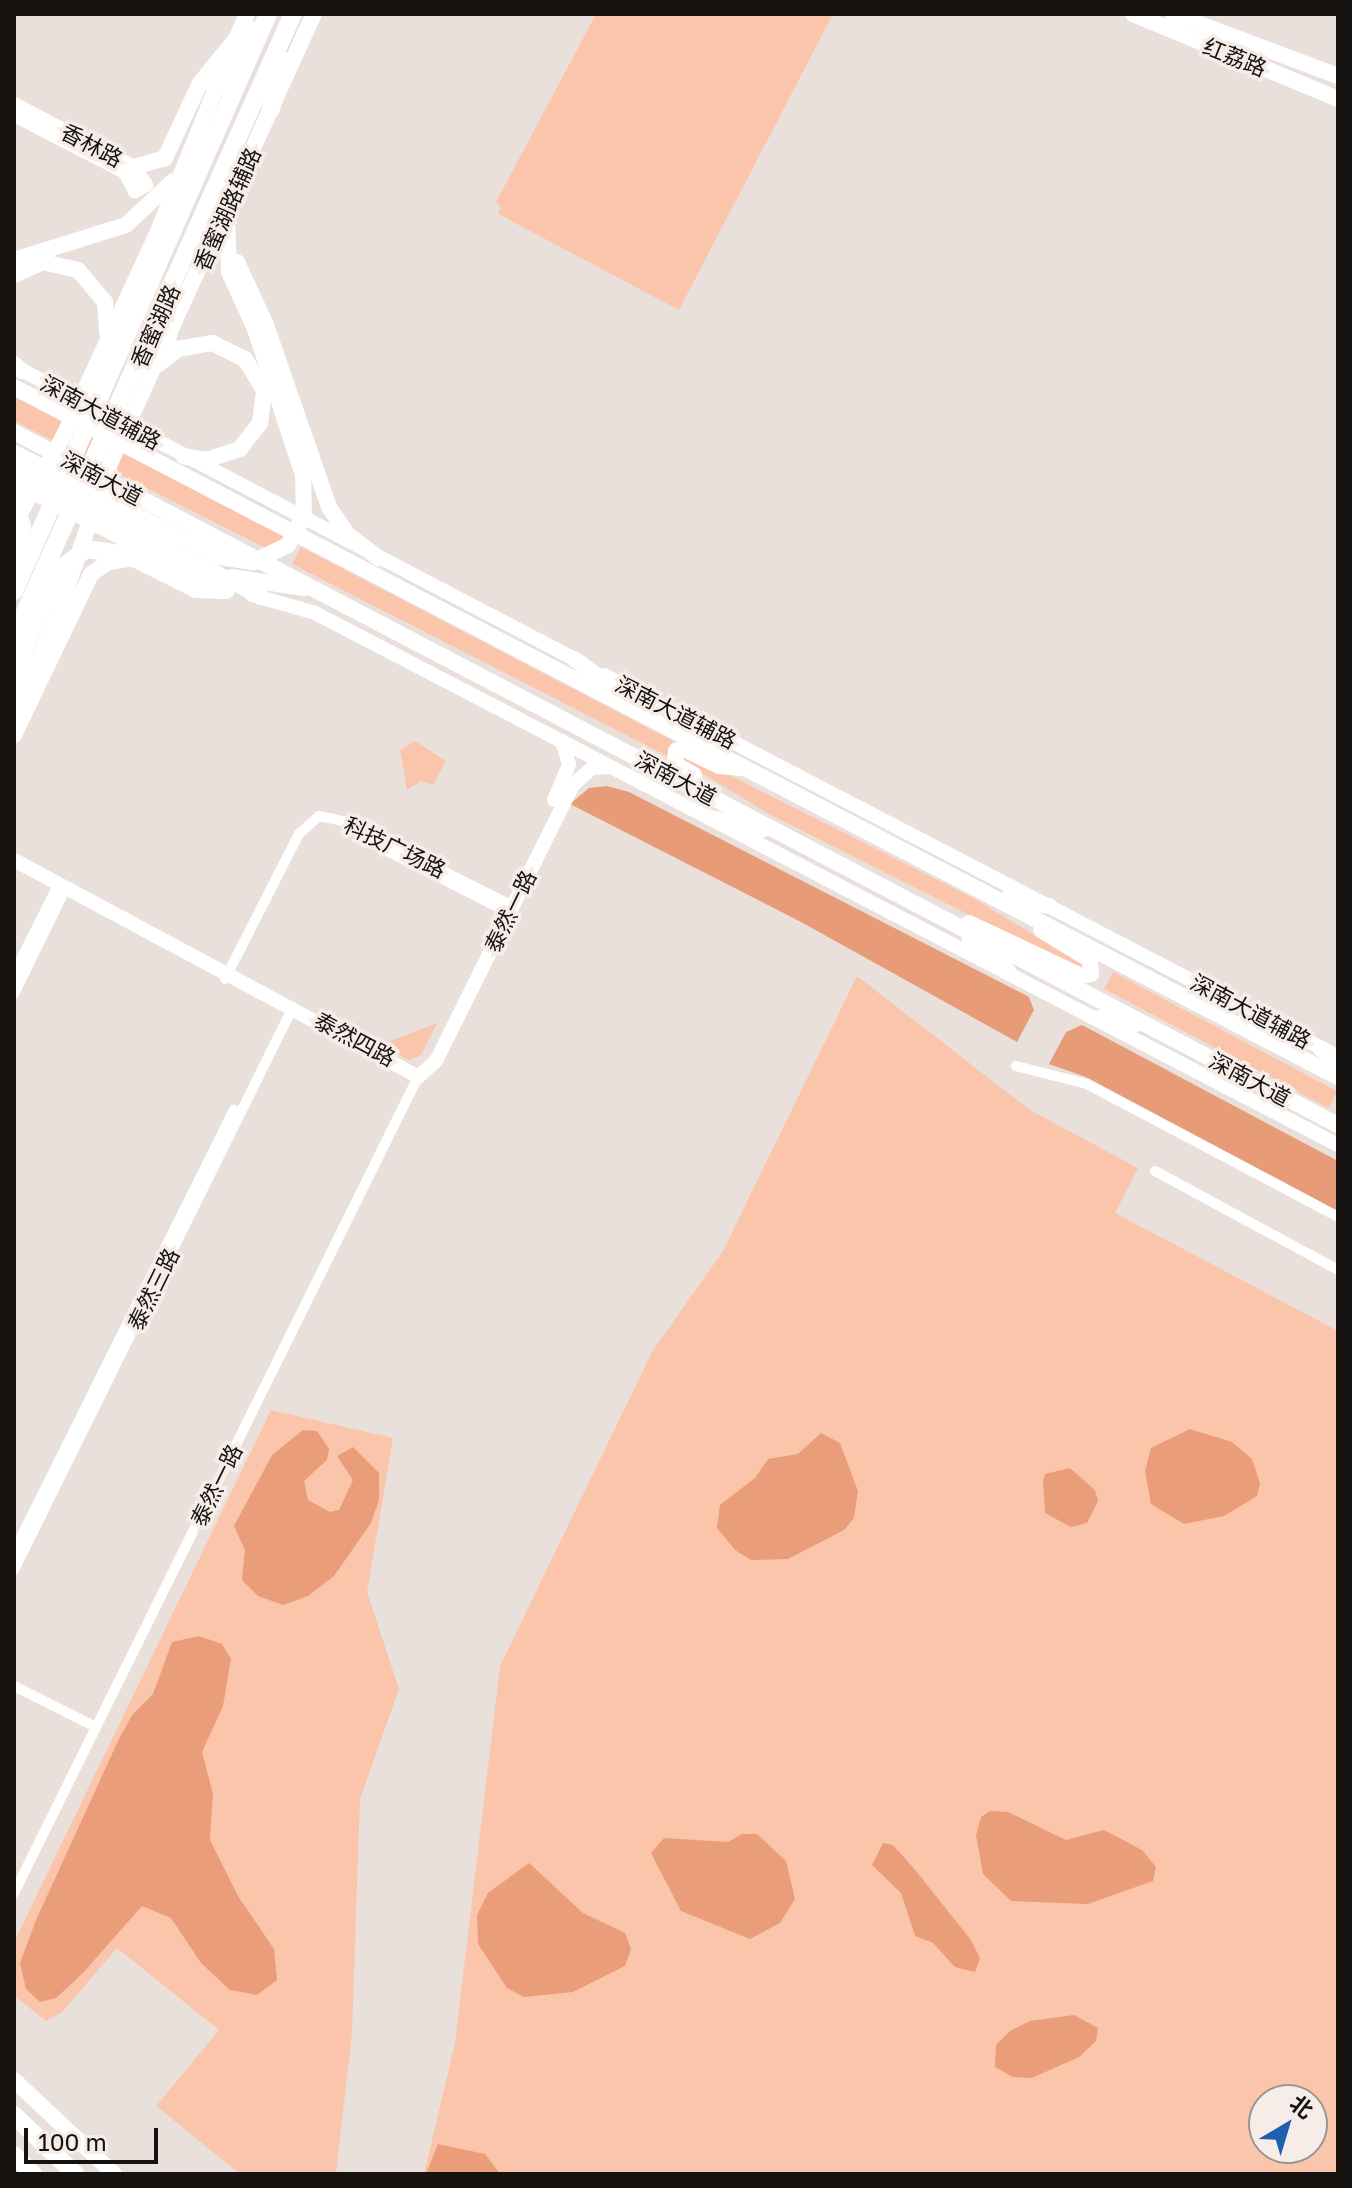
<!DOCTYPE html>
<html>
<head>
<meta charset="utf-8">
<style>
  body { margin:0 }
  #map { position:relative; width:1352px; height:2188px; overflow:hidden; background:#eae0db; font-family:"Golos Text","Noto Sans SC",sans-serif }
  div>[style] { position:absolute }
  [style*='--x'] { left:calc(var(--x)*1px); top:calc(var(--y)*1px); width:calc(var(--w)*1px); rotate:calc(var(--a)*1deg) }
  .green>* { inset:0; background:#fbc5ab; transform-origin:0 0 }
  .forest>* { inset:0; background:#e89b77 }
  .water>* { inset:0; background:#e99d78 }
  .street>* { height:10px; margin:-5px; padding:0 5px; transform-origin:5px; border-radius:5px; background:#fff }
  .secondary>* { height:14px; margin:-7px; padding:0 7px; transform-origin:7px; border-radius:7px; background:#fff }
  .primary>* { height:16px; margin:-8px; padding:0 8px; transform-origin:8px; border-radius:8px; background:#fff }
  .highway>* { height:18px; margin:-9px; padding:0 9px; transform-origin:9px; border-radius:9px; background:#fff }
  span { translate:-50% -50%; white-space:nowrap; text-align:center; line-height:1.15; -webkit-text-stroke:7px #f7ede8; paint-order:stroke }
  .street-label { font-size:22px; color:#151210 }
  .frame { position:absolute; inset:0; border:16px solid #151210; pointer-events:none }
  .north { position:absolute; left:1248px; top:2084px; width:80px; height:80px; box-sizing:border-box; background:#f7ede8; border:2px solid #9d9592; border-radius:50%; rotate:38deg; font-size:22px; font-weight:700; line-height:32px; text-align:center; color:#151210 }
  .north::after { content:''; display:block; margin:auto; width:28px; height:36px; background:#1e5fb0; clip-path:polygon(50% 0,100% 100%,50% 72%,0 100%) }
  .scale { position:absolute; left:24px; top:2128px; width:134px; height:36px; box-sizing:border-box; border:4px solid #151210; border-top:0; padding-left:10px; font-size:24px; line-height:28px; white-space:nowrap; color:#151210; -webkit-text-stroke:6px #f7ede8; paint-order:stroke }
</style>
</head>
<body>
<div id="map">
  <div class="green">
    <div style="clip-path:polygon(596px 14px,833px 14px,679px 310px,498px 214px,501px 208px,496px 202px)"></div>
    <div style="clip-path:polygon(14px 397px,290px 540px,282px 556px,14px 421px)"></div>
    <div style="clip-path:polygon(301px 547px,673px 741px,667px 756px,292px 564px)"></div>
    <div style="clip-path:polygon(415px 741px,446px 761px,433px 785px,421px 781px,407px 790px,400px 750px)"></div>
    <div style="clip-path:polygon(690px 755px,975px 899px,1085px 966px,1078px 970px,769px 814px,685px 763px,683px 756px)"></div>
    <div style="left:1113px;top:972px;width:254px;height:19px;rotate:28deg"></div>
    <div style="clip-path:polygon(evenodd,857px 976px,1030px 1110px,1138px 1168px,1115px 1213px,1338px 1331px,1338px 2174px,424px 2174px,455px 2043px,500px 1666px,652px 1352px,723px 1251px,857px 976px,1264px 2100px,1312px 2100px,1312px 2148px,1264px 2148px,1264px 2100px)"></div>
    <div style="clip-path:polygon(437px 1023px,421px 1055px,409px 1060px,380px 1045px)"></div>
    <div style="clip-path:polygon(271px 1410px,393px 1438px,367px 1592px,399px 1689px,360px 1799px,352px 2033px,336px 2174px,240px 2174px,156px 2106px,219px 2030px,117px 1948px,62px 2012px,46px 2021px,14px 1996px,14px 1942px)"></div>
  </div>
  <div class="forest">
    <div style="clip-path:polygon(607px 786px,629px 792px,1029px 997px,1034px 1010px,1017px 1042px,801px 922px,570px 804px,589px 788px)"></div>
    <div style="clip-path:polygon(1082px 1025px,1338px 1161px,1338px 1211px,1086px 1077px,1049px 1064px,1066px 1032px)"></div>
  </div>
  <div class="water">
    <div style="clip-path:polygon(1190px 1429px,1232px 1442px,1252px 1459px,1260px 1483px,1257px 1496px,1224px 1516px,1184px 1524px,1151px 1504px,1145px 1471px,1151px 1448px)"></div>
    <div style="clip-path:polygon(303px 1430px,317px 1431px,329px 1449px,327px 1460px,304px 1481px,308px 1500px,330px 1512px,339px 1510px,353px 1480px,337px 1456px,353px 1447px,379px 1473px,379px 1500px,371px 1523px,334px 1576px,308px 1596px,283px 1605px,258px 1596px,242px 1580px,245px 1550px,234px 1526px,272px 1455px)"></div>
    <div style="clip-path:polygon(821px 1433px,840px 1443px,858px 1491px,854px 1518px,844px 1530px,788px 1559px,751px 1560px,735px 1550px,717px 1528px,720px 1505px,755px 1478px,768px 1459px,798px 1454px)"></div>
    <div style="clip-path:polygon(1070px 1468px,1095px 1490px,1098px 1501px,1087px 1523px,1071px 1527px,1045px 1513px,1043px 1481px,1045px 1474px)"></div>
    <div style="clip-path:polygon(199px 1636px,222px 1644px,231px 1659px,223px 1706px,202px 1752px,213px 1794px,210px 1840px,238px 1896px,274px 1949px,277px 1980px,257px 1995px,230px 1990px,201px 1963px,171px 1918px,142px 1906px,82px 1974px,56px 1998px,40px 2002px,26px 1989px,20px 1963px,36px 1920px,118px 1741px,132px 1715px,153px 1694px,172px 1642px)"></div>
    <div style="clip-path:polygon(990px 1811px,1008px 1812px,1066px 1840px,1104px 1830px,1142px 1850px,1156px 1867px,1153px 1881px,1088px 1904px,1011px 1901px,983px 1874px,976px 1835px,981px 1817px)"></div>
    <div style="clip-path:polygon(742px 1834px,757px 1834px,786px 1861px,795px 1899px,780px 1923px,750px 1939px,681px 1911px,651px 1853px,664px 1838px,728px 1842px)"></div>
    <div style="clip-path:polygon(883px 1843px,893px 1845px,916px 1871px,971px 1940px,980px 1958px,975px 1972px,955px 1967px,933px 1943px,915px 1936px,901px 1893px,872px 1865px)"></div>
    <div style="clip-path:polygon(529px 1863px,583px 1913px,625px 1933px,631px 1949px,625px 1966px,573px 1992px,524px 1997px,507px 1988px,478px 1944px,477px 1915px,488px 1893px)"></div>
    <div style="clip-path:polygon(1074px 2015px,1098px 2028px,1096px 2041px,1079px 2057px,1032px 2078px,1013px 2077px,995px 2067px,996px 2045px,1010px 2031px,1030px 2021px)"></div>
    <div style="clip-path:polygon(438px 2144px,485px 2154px,500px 2174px,426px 2174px)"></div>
  </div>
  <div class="street">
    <div style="--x:360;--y:837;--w:167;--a:27"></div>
    <div style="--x:14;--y:973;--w:101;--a:-63.4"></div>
    <div style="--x:225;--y:979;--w:163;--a:-63"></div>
    <div style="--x:299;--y:834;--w:27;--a:-42"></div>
    <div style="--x:319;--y:816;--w:25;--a:12"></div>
    <div style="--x:343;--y:821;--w:190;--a:26.6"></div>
    <div style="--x:14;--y:994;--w:118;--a:-63.9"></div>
    <div style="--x:1016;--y:1066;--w:73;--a:14.2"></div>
    <div style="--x:1087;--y:1084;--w:284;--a:27.9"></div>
    <div style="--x:1155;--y:1171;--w:208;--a:28.4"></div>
    <div style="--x:14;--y:1551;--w:493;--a:-63.5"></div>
    <div style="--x:14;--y:1570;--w:628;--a:-63.64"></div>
    <div style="--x:14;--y:1686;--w:92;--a:26.6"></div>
    <div style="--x:14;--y:1893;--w:911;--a:-63.66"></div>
  </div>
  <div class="secondary">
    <div style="--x:14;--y:104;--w:136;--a:27.7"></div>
    <div style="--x:134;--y:167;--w:22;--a:56"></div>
    <div style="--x:146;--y:185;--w:13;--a:151"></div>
    <div style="--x:135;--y:191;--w:21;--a:-118"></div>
    <div style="--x:125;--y:172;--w:125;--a:-152.8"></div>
    <div style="--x:14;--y:366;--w:641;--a:27.6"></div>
    <div style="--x:14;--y:483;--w:227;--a:27.2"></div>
    <div style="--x:252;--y:595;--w:66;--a:15.9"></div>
    <div style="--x:315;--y:613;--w:1153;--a:27.48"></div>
    <div style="--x:604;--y:675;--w:819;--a:27.47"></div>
    <div style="--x:554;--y:800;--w:39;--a:-67"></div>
    <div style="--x:569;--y:764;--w:24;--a:-107"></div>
    <div style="--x:14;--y:860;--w:459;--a:28.2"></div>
    <div style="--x:418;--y:1077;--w:24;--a:-42"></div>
    <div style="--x:436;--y:1061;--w:308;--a:-63.6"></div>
    <div style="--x:573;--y:785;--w:25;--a:-42"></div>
    <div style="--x:592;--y:768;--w:18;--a:-3"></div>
  </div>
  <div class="primary">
    <div style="--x:1133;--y:14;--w:222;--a:22.5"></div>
    <div style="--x:1173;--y:14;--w:176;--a:20.6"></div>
    <div style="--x:232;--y:49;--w:38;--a:-67"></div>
    <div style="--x:134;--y:167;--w:32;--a:-16"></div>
    <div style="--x:165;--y:158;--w:83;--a:-65"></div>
    <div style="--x:200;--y:83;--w:55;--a:-50.9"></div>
    <div style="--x:14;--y:260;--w:117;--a:-17.4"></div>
    <div style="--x:126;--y:225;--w:64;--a:-43.1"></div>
    <div style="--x:237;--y:262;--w:69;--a:65.3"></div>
    <div style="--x:266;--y:325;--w:193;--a:70.9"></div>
    <div style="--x:329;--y:507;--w:34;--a:56"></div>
    <div style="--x:348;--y:535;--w:39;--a:37"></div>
    <div style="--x:14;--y:275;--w:32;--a:-24"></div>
    <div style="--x:43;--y:262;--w:36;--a:13"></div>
    <div style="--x:78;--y:270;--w:42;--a:49.8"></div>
    <div style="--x:105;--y:302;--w:31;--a:86"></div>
    <div style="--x:14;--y:364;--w:11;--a:41"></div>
    <div style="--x:159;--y:364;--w:24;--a:-38"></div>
    <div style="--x:178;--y:349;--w:35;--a:-10"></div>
    <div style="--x:212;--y:343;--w:37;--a:26"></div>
    <div style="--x:245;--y:359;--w:37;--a:59"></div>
    <div style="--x:264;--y:391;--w:32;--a:97"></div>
    <div style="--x:260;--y:423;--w:33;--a:128"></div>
    <div style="--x:240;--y:449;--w:35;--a:162"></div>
    <div style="--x:207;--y:460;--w:24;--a:-171"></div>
    <div style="--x:14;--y:387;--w:1493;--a:27.53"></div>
    <div style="--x:14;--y:432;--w:1494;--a:27.63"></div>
    <div style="--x:14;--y:453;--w:231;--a:26.8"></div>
    <div style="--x:220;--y:557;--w:33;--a:9"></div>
    <div style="--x:253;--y:562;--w:39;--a:-26"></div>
    <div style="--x:288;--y:545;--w:34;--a:-62"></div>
    <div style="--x:304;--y:515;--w:40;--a:-91.4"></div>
    <div style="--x:303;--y:475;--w:154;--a:-108.2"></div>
    <div style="--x:255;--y:329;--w:63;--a:-114.5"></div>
    <div style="--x:229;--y:272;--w:51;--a:-92.2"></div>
    <div style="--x:14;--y:468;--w:280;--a:27.5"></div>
    <div style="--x:14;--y:524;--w:100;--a:-60.6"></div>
    <div style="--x:63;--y:437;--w:221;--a:-65.2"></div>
    <div style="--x:156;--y:236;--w:170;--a:-67.9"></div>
    <div style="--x:232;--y:577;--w:73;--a:8.7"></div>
    <div style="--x:574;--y:659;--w:48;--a:35.7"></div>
    <div style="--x:14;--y:715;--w:114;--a:-66.8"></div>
    <div style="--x:59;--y:610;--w:160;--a:-70.7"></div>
    <div style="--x:112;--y:459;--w:489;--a:-65.6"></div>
    <div style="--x:14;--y:735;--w:178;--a:-64.4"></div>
    <div style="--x:91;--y:574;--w:21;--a:-35"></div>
    <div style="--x:108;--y:562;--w:22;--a:-8"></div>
    <div style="--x:694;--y:775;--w:22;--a:-150"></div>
    <div style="--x:675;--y:764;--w:13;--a:-86"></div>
    <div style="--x:676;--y:751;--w:8;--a:-14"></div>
    <div style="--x:684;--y:749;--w:39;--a:26"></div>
    <div style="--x:719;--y:766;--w:25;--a:5"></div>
    <div style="--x:712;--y:818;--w:51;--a:13.5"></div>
    <div style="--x:1008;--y:898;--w:42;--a:11"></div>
    <div style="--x:969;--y:923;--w:124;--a:25.3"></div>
    <div style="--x:1081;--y:976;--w:10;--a:-11"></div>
    <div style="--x:1091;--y:974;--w:14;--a:-94"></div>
    <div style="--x:1090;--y:960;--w:57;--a:-148.5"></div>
    <div style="--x:970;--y:939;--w:50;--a:40.1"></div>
    <div style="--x:1098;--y:1018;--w:38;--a:9"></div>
    <div style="--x:1320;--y:1048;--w:25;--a:43"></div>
    <div style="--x:14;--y:2080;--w:137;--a:43.2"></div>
  </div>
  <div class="highway">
    <div style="--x:215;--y:90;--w:70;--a:-59"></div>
    <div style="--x:271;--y:109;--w:50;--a:-76.2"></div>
    <div style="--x:167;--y:341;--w:41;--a:-78.7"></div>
    <div style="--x:14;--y:500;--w:28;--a:73"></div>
    <div style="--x:22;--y:527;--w:30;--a:105"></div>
    <div style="--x:14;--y:591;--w:630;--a:-66.24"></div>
    <div style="--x:14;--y:637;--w:683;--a:-65.88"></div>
    <div style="--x:14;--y:670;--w:108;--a:-66"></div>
    <div style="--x:58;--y:571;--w:36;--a:-38"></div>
    <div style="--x:86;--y:549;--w:42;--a:8.1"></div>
    <div style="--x:128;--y:555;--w:76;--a:26.6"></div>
    <div style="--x:196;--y:589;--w:30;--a:2"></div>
    <div style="--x:14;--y:689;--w:33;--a:-65"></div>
    <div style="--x:14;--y:2115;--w:85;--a:44"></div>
    <div style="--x:14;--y:2155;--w:27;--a:45"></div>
  </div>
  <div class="street-label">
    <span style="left:1235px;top:57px;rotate:22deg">红荔路</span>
    <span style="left:92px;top:145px;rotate:28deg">香林路</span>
    <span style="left:227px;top:209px;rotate:-66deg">香蜜湖路辅路</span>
    <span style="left:155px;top:326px;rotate:-66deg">香蜜湖路</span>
    <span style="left:101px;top:412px;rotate:28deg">深南大道辅路</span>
    <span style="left:102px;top:478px;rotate:28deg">深南大道</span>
    <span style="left:676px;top:712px;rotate:27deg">深南大道辅路</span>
    <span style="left:676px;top:778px;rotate:28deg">深南大道</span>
    <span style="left:395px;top:847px;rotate:26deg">科技广场路</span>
    <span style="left:510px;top:911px;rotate:-64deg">泰然一路</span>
    <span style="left:1251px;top:1011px;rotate:28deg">深南大道辅路</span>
    <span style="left:355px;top:1039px;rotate:28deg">泰然四路</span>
    <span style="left:1250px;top:1079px;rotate:28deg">深南大道</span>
    <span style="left:153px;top:1289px;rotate:-64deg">泰然三路</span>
    <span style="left:216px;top:1485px;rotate:-64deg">泰然一路</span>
  </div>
  <div class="frame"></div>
  <div class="north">北</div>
  <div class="scale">100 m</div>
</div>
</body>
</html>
